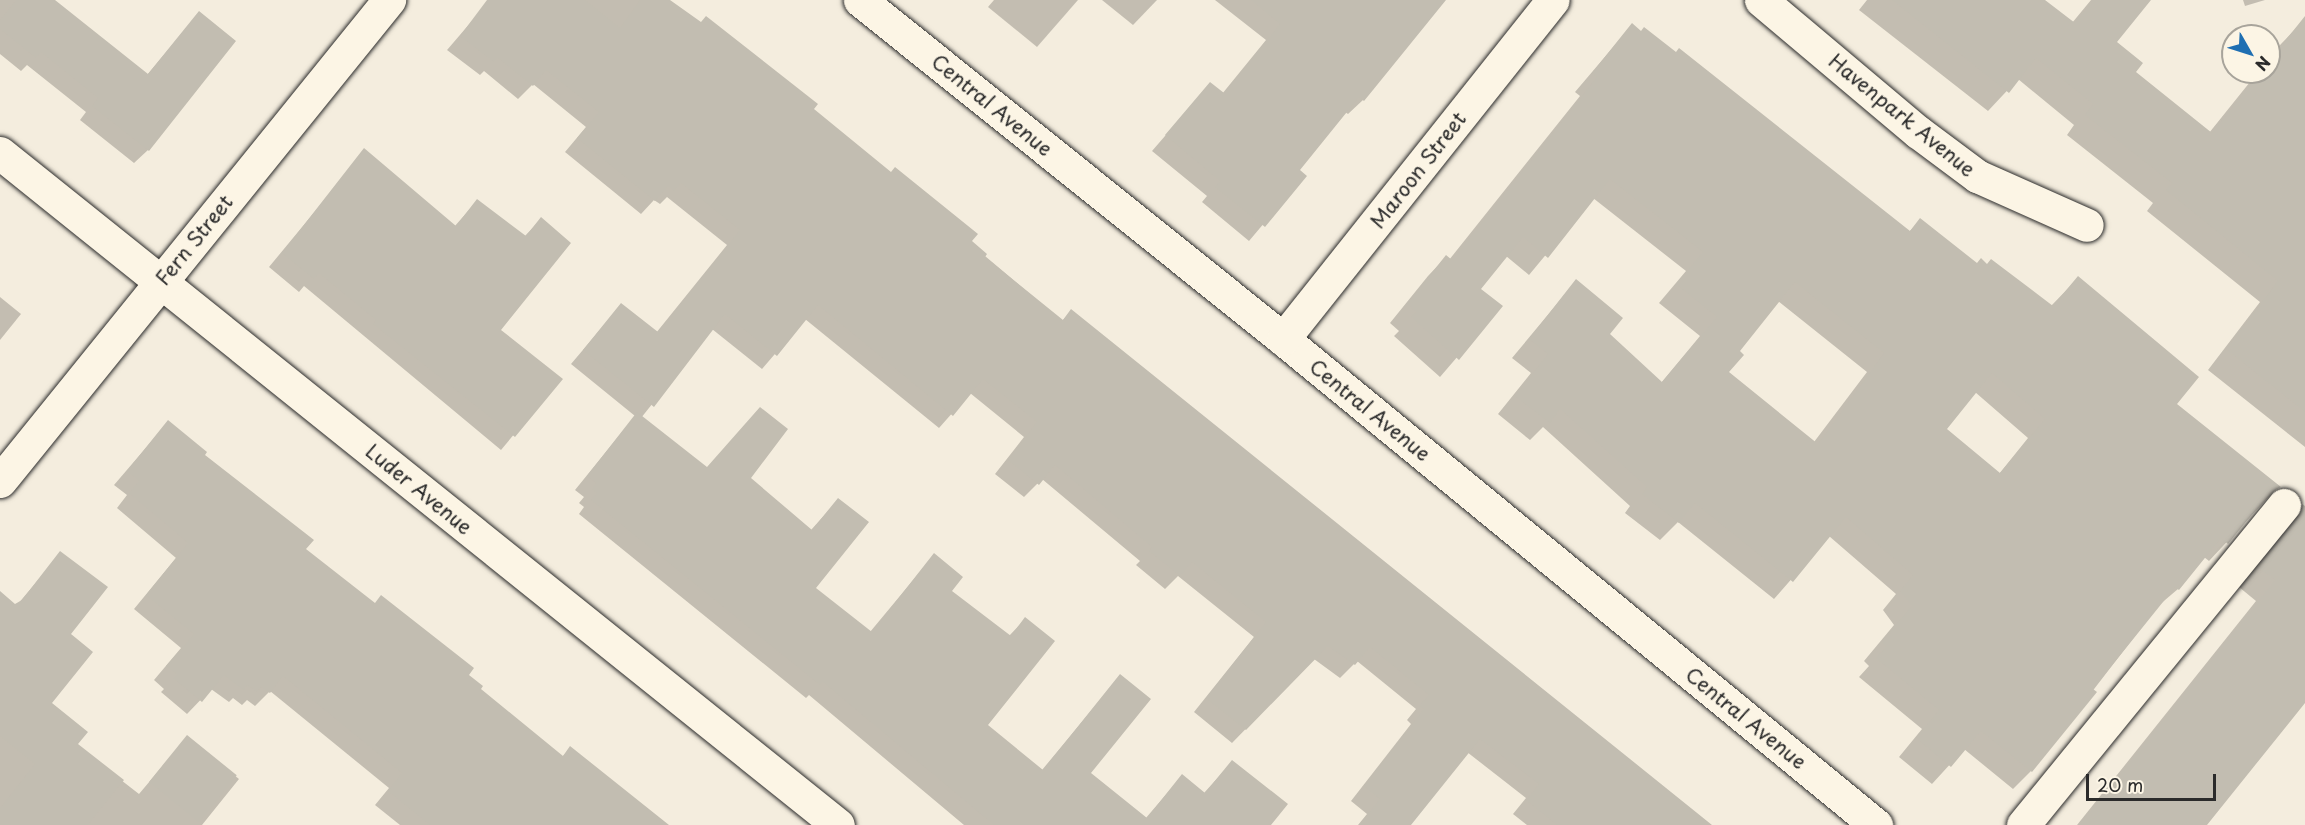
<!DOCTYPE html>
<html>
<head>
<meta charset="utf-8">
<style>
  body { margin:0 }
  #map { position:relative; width:2305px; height:825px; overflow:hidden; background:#f4edde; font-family:"Playpen Sans",sans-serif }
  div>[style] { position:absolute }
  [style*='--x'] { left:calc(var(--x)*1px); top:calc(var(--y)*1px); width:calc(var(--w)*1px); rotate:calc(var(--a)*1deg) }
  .shadow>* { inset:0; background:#0003 }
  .building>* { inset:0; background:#c2bdb1; transform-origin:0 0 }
  .roads { filter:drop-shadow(0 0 2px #2b2b2b) drop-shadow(0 0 2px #2b2b2b) }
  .minor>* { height:33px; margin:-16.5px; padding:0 16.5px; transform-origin:16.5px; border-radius:16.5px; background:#fcf5e5 }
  span { translate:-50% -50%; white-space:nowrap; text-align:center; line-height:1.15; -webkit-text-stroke:5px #fcf5e5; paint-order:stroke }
  .street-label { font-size:20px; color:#2b2b2b }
  .north { position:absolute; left:2221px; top:24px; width:60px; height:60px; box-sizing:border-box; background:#fcf5e5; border:2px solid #a8a49b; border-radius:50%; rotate:129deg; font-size:16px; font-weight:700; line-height:24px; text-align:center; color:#2b2b2b }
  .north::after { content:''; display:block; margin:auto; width:21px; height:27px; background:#1f6fb2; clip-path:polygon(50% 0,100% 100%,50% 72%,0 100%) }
  .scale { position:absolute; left:2086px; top:774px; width:130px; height:27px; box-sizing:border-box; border:3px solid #2b2b2b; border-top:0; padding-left:8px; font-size:18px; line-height:21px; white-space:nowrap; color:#2b2b2b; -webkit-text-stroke:4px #fcf5e5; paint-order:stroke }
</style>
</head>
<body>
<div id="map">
  <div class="shadow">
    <div style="clip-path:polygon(0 0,50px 0,147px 75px,199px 13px,148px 150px,134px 163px,80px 120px,86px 112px,27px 65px,21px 71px,0 54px)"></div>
    <div style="clip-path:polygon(490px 0,667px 0,812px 110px,1062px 321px,1071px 311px,1709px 825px,1527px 825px,1513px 814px,1526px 798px,1467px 752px,1409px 825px,1358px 825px,1367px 814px,1351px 801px,1411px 724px,1407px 720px,1416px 709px,1357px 661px,1340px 678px,1314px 659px,1232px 743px,1194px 712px,1254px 637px,1178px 576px,1165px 589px,1136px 565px,1140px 561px,1042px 479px,1024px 497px,995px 474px,1024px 437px,970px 393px,939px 428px,805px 319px,762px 369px,712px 329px,641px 418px,706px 468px,749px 478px,811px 530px,838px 500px,814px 588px,870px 632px,934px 555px,950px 591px,1009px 636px,1025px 619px,986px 725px,1042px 770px,1120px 676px,1089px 773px,1145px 819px,1182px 776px,1204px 793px,1232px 762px,1269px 825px,964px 825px,809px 695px,806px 698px,579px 514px,584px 507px,579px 503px,584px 497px,575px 490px,635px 416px,571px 364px,621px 305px,656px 333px,727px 245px,667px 197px,660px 204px,654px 200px,641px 214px,565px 152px,586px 127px,533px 84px,518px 99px,484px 71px,480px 75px,447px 50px)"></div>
    <div style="clip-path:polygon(994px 0,1078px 0,1037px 47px,988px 7px)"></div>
    <div style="clip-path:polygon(1102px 0,1157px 0,1133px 25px)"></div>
    <div style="clip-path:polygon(1215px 0,1444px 0,1363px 100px,1348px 114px,1345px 112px,1298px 171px,1304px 176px,1249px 241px,1202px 202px,1207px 196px,1152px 151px,1210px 84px,1222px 94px,1266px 40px)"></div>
    <div style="clip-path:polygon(1867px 0,2043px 0,2072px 23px,2091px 0,2149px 0,2115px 42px,2134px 72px,2209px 133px,2258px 72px,2269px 72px,2269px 58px,2281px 44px,2300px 24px,2305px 28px,2305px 447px,2208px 370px,2260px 302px,2147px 211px,2153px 203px,2067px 135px,2074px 125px,2018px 79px,1988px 111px,1859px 10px)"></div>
    <div style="clip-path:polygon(2243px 0,2265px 0,2245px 6px)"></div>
    <div style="clip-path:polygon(evenodd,1632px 25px,1909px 232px,1920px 220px,1976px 265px,2051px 306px,2078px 278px,2175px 404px,2278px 487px,2209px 561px,2204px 557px,2178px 589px,2158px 606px,2031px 771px,2013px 789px,1964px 749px,1932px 784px,1899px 757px,1922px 729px,1859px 677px,1869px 666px,1864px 661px,1894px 625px,1883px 610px,1896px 594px,1829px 536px,1774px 599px,1678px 522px,1660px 540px,1625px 513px,1630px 506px,1543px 427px,1530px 440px,1498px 414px,1531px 373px,1512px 358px,1576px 281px,1608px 335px,1661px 383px,1700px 336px,1659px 303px,1686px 271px,1593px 198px,1529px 275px,1506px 256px,1479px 289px,1501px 306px,1440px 377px,1394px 336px,1399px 331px,1390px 323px,1428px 276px,1446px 257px,1449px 260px,1580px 96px,1575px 92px,1632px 25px,1778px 301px,1867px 372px,1814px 442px,1727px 372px,1738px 352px,1778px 301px,1632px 25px,1975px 392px,2028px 438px,1999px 474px,1945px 429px,1975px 392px)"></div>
    <div style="clip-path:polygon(365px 151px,454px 227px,477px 201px,524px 237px,541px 219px,499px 331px,560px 379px,501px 450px,304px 286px,299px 292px,269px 267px)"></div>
    <div style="clip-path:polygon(0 297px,21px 314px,0 340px)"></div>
    <div style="clip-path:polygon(168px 422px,304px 550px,467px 675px,479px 690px,562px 757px,571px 748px,644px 825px,400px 825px,375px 805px,389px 788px,270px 691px,255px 706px,247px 700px,242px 705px,233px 698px,229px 702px,211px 689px,187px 714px,161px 692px,164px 689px,154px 680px,181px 648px,134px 609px,176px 558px,117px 508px,127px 495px,114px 485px)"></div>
    <div style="clip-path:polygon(2302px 506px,2305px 701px,2205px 825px,2077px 825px,2256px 601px,2239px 587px,2279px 538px,2283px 526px)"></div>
    <div style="clip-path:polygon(61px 553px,69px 635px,50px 704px,76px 745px,139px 794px,187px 737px,239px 779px,202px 825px,0 825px,0 599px,17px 605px)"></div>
  </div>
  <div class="building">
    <div style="clip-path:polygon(16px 0,55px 0,148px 74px,199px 11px,236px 41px,149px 151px,92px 106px,98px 98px,41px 52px,36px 58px,0 29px,0 20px)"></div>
    <div style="clip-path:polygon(487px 0,585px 0,620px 28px,640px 0,670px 0,701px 22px,706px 16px,818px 104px,814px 109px,891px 172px,895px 167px,978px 234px,972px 241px,987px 254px,985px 257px,1063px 320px,1071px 309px,1712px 825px,1557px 825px,1526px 800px,1539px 784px,1480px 739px,1411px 825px,1359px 825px,1380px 799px,1364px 786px,1424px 709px,1419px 706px,1429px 695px,1370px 647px,1355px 665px,1328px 646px,1246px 730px,1206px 698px,1266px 622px,1192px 562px,1180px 576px,1149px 551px,1152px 547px,1055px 465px,1039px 485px,1008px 460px,1037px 422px,983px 379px,953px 416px,818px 305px,777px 356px,725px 314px,654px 407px,583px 350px,621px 303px,658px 332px,740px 230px,681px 183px,674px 191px,668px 186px,655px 201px,577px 138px,599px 112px,546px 70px,533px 86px,498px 58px,494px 62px,460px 36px)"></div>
    <div style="clip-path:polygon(1251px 0,1446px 0,1373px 90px,1364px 101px,1359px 97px,1300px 170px,1307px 176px,1265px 227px,1215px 187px,1220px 181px,1165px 135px,1210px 82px,1224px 93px,1280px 24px)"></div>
    <div style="clip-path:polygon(1892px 0,2045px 0,2075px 23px,2093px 0,2151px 0,2117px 42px,2143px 63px,2136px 72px,2212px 133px,2260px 72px,2269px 72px,2269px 61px,2305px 16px,2305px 412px,2226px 349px,2278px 281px,2166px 190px,2172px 183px,2085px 115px,2093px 104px,2036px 58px,2009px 93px)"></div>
    <div style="clip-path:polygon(evenodd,1632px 23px,1641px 31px,1644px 27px,1676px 52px,1679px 48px,1910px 231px,1920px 218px,1977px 263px,1981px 258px,1987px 264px,1991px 259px,2053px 306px,2078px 276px,2199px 377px,2177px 404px,2281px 487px,2269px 493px,2228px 544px,2221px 538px,2179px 590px,2175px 587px,2093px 689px,2097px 692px,2032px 772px,1981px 731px,1951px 767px,1916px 738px,1939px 710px,1876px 658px,1886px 647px,1881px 642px,1912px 606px,1900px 591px,1913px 575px,1846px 517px,1793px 582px,1695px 503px,1679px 523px,1642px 494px,1647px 487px,1560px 409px,1550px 423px,1515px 396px,1548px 354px,1529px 339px,1576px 279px,1623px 318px,1610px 334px,1662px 382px,1717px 317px,1676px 284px,1703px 252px,1610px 179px,1548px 258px,1523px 237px,1481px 289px,1503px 306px,1459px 360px,1411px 317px,1416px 312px,1407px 304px,1446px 255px,1452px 260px,1597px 77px,1592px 73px,1632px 23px,1795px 282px,1884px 353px,1818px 444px,1729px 372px,1744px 355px,1740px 351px,1795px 282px,1632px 23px,1992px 373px,2045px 419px,2000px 473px,1947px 429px,1992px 373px)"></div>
    <div style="clip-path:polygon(364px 148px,456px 226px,477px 199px,526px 236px,541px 217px,571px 243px,501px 330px,563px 379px,515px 437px,373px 324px,376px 320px,319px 273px,314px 279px,282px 253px)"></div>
    <div style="clip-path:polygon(760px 407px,788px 429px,751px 478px,812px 530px,838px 498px,869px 522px,816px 588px,872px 632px,934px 553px,963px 577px,952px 591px,1011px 636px,1025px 617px,1055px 641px,988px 725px,1043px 770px,1120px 674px,1151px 699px,1091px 773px,1147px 818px,1182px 774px,1205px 793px,1232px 760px,1288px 804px,1271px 825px,994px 825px,823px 682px,820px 685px,591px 500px,597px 493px,592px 489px,596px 483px,587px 476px,637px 412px,707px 467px)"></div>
    <div style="clip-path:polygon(168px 420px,207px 452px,205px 455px,314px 540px,306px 549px,375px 603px,381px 595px,474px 668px,469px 675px,483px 686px,481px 689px,563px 756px,570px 746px,669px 825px,430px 825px,388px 791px,402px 773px,283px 676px,270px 693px,261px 687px,257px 692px,247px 685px,244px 690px,224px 675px,202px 702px,173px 678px,177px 674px,166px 666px,194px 634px,146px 595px,188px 543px,129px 493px,139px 481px,127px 471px)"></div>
    <div style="clip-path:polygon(2302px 504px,2305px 506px,2305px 703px,2207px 825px,2079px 825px,2275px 580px,2258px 567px,2299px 517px)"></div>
    <div style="clip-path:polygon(60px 551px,108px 587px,71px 634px,93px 652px,52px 703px,88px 732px,78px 744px,124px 780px,88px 825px,0 825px,0 808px,35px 764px,0 736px,0 591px,15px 604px,22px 600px)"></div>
    <div style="left:187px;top:735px;width:64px;height:60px;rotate:39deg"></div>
  </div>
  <div class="roads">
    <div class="minor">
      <div style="--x:860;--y:0;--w:542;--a:38.71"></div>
      <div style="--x:1283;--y:339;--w:767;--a:39.34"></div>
      <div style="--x:1761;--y:0;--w:205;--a:40.1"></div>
      <div style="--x:1918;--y:132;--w:74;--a:36.7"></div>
      <div style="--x:1977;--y:176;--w:120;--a:24"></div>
      <div style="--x:0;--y:153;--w:1074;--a:38.73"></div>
      <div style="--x:1283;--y:339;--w:433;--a:-51.5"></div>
      <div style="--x:0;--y:481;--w:619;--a:-51.04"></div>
      <div style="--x:2023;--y:825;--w:413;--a:-50.8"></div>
    </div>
  </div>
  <div class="street-label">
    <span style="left:992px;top:105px;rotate:39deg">Central Avenue</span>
    <span style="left:1902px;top:115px;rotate:39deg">Havenpark Avenue</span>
    <span style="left:1418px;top:170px;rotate:-52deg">Maroon Street</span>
    <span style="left:194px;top:240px;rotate:-51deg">Fern Street</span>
    <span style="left:1370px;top:410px;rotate:39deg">Central Avenue</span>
    <span style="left:419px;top:489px;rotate:39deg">Luder Avenue</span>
    <span style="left:1746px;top:718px;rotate:39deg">Central Avenue</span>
  </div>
  <div class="north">N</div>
  <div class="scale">20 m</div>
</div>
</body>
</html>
